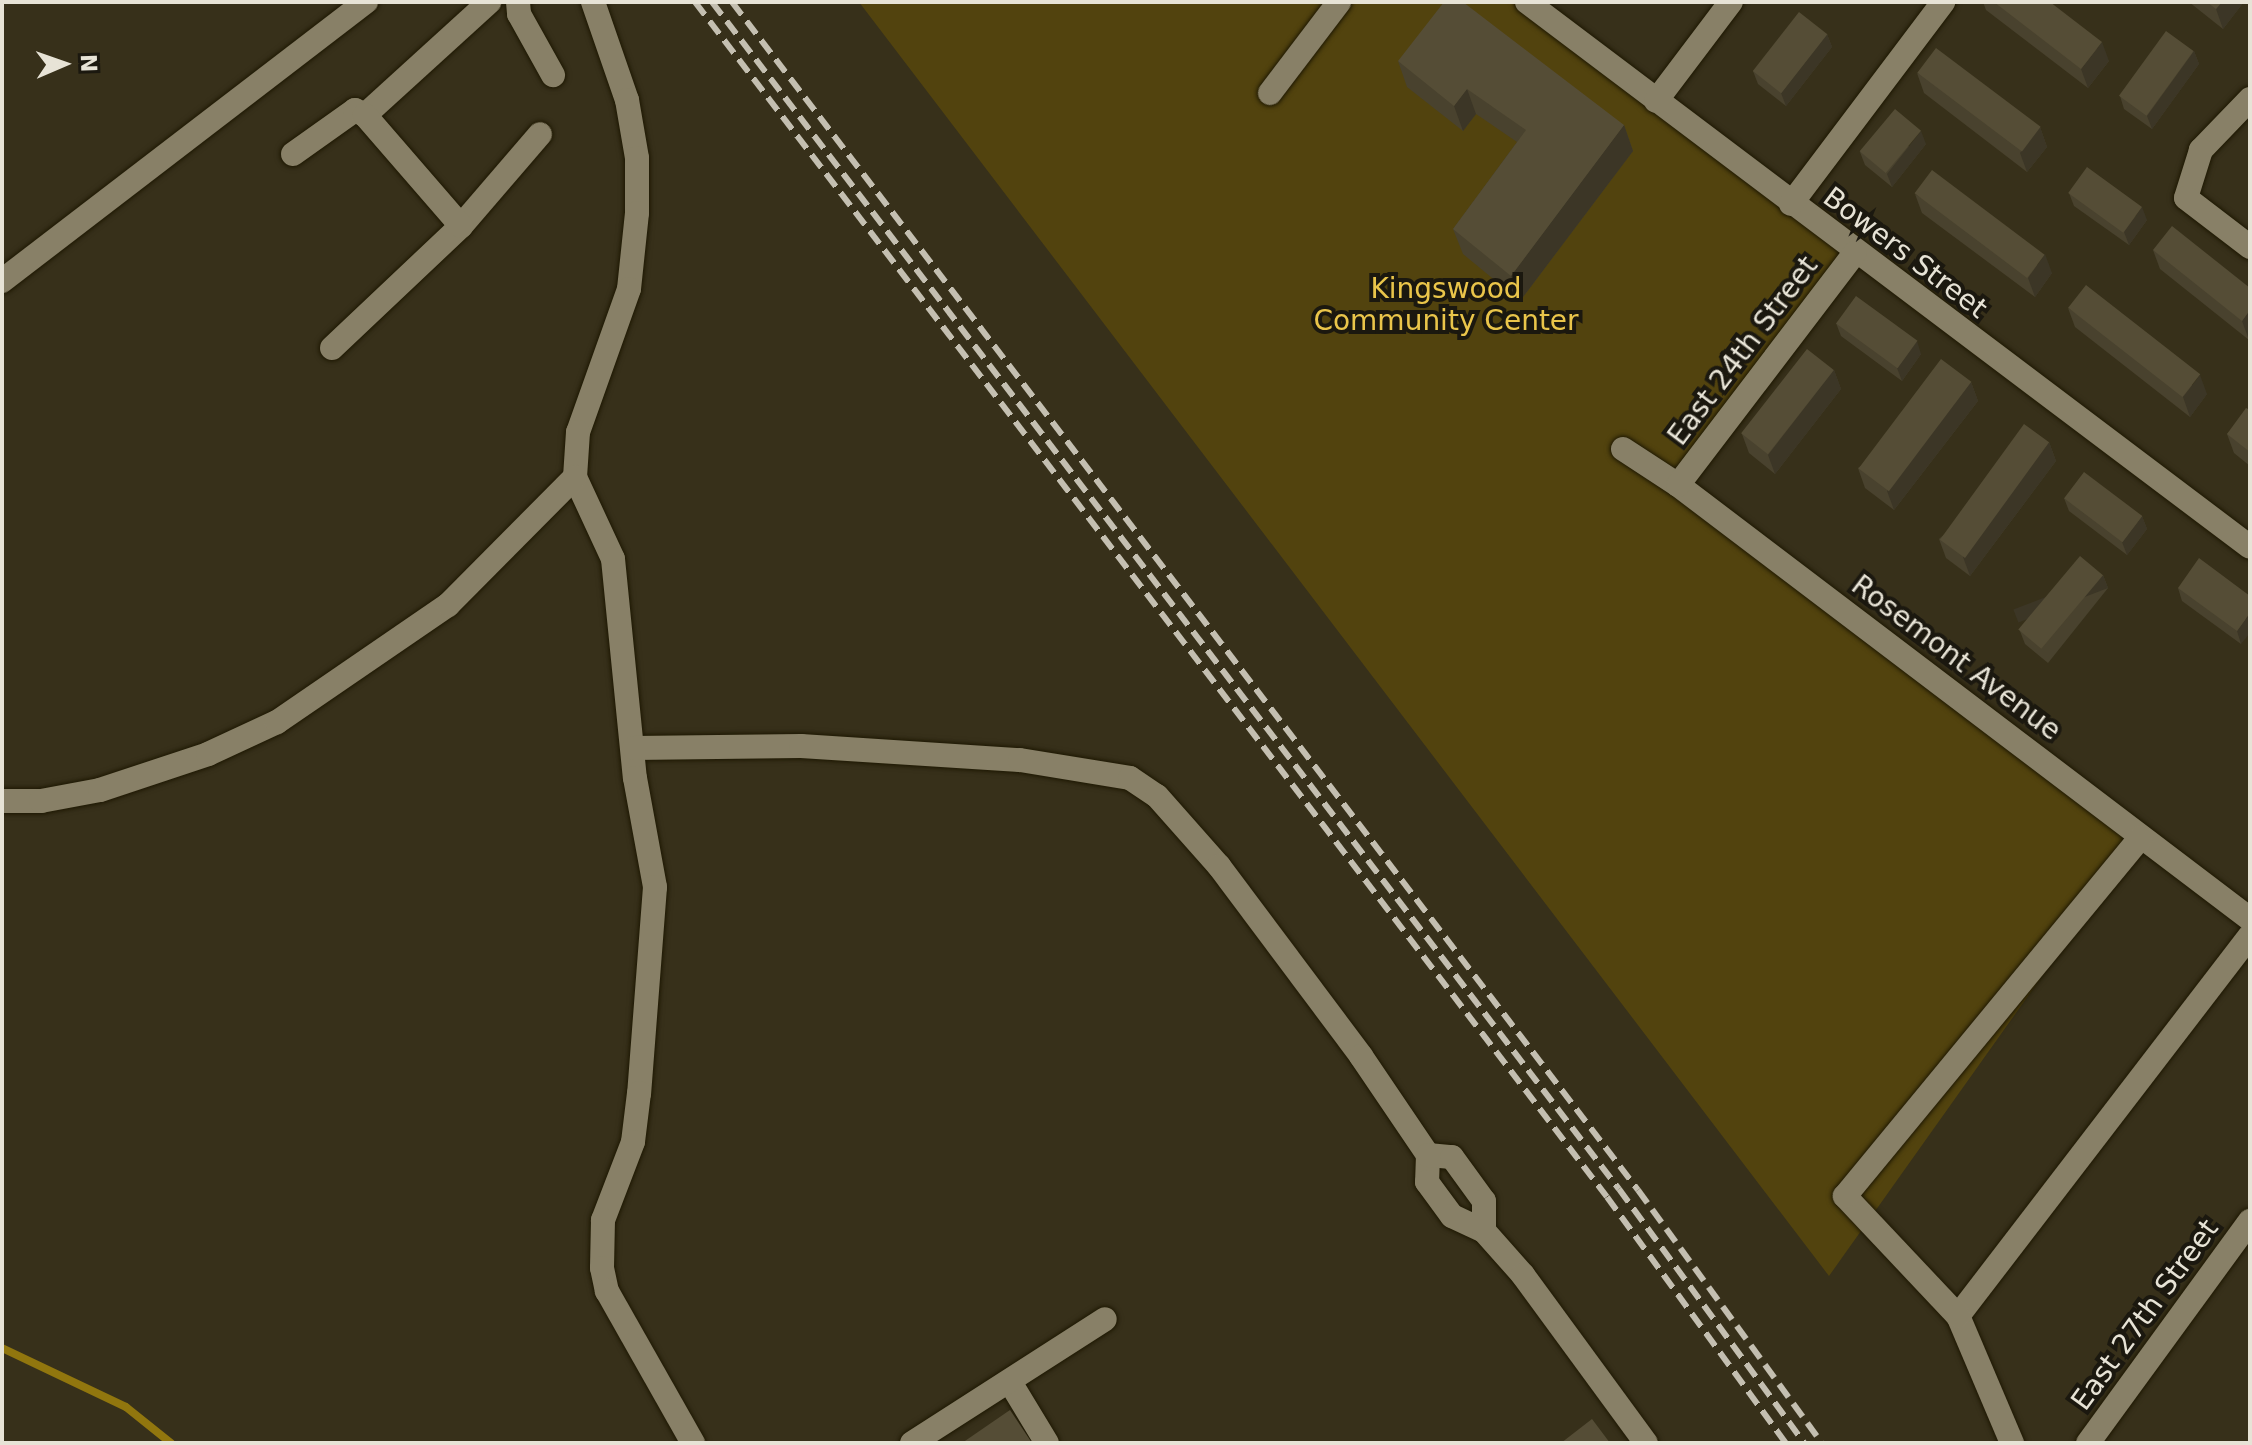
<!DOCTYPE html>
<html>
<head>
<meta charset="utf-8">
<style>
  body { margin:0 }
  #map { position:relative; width:2252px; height:1445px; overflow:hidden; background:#37301a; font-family:"DejaVu Sans",sans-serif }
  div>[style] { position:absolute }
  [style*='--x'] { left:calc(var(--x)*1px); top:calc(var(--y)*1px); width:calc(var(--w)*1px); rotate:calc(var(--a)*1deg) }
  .green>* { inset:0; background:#52430e }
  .stream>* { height:8px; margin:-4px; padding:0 4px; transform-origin:4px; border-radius:4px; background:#91760e }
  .roads { filter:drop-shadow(0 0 2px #1e1803) drop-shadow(0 0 2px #1e1803) }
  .minor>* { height:24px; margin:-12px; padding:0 12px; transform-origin:12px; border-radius:12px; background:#888067 }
  .rail>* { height:6px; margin-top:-3px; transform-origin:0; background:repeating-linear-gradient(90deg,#c4bfb1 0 16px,transparent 0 24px) }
  .wall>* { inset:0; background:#49422e }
  .shaded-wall>* { inset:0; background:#3c3626; transform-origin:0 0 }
  .building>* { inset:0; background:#554d36; transform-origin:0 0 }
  span { translate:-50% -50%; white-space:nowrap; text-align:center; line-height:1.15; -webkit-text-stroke:8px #1b180f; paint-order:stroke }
  .street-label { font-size:28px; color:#e7e3d6 }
  .park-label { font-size:28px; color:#eac54a }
  .frame { position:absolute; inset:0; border:4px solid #e7e3d6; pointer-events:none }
  .north { position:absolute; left:24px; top:24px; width:80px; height:80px; -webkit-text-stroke:6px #1b180f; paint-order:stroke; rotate:88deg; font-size:22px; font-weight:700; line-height:32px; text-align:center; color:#e7e3d6 }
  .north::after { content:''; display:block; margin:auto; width:28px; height:36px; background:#e7e3d6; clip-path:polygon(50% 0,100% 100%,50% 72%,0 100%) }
</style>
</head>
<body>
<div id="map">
  <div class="green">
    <div style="clip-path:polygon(859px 2px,1522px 2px,1845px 246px,1672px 481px,2141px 837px,1829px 1276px)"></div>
  </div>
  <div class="stream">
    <div style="--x:2;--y:1348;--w:137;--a:25.4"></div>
    <div style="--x:126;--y:1407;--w:58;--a:38.7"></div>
  </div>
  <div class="roads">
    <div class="minor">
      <div style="--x:518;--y:2;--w:12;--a:85"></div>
      <div style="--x:519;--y:14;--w:70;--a:60.9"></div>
      <div style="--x:593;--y:2;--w:104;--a:70.9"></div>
      <div style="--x:627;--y:100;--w:59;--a:80.2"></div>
      <div style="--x:637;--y:158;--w:55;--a:90"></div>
      <div style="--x:637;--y:213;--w:76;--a:96"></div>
      <div style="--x:629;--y:289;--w:152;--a:109.6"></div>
      <div style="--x:578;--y:432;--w:45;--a:93.8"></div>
      <div style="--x:575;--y:477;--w:90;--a:65.1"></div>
      <div style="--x:613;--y:559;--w:220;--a:84.3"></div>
      <div style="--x:635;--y:778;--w:111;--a:79.6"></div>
      <div style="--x:655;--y:887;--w:207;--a:94.4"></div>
      <div style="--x:639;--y:1093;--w:49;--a:97"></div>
      <div style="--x:633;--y:1142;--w:84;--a:111"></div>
      <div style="--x:603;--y:1220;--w:48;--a:91.2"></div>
      <div style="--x:602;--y:1268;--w:24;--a:78"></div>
      <div style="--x:607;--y:1291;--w:175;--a:60.5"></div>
      <div style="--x:1527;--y:2;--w:905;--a:37.01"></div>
      <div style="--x:1270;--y:93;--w:114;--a:-52.8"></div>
      <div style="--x:2250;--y:99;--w:71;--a:133.9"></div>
      <div style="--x:2201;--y:150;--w:50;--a:107.4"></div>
      <div style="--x:2186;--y:198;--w:81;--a:37.4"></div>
      <div style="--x:1656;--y:101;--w:124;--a:-52.9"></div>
      <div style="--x:293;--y:154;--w:76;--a:-35.4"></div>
      <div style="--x:355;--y:110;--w:11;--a:27"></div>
      <div style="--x:365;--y:115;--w:168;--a:-42.3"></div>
      <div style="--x:1791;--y:204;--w:253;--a:-53"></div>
      <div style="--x:461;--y:226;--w:121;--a:-49.3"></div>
      <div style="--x:2;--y:281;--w:459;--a:-37.5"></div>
      <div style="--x:332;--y:348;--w:178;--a:-43.4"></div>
      <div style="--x:461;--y:226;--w:147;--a:-130.9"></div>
      <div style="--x:1623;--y:449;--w:66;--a:33.2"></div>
      <div style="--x:1678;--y:485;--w:718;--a:37.19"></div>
      <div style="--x:1678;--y:485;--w:292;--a:-52.7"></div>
      <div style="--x:634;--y:748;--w:167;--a:-0.7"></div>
      <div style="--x:801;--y:746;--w:219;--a:3.7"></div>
      <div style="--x:1020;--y:760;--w:111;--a:9.3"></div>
      <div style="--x:1130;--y:778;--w:32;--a:34"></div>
      <div style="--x:1157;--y:796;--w:94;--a:48.5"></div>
      <div style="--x:1219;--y:866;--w:237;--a:53.2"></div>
      <div style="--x:1361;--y:1056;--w:120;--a:55.9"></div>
      <div style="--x:1428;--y:1155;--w:27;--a:92"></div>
      <div style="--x:1427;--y:1182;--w:42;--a:53.7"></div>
      <div style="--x:1452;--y:1216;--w:35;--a:25"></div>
      <div style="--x:1484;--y:1231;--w:59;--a:48.4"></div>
      <div style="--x:1523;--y:1275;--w:208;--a:53.8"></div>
      <div style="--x:2;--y:801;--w:39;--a:0"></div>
      <div style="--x:41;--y:801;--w:60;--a:-10.6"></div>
      <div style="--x:100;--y:790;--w:114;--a:-18.4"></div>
      <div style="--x:208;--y:754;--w:76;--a:-24.9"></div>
      <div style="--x:277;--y:722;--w:207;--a:-34.4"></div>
      <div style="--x:448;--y:605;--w:180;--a:-45.2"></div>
      <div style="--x:1428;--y:1155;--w:24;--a:5"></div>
      <div style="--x:1452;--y:1157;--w:54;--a:54"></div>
      <div style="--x:1484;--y:1201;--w:30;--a:90"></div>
      <div style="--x:1958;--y:1316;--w:479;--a:-52.5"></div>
      <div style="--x:1010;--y:1382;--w:71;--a:58.8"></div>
      <div style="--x:912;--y:1443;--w:229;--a:-32.7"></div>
      <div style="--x:2012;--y:1443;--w:138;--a:-113"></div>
      <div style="--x:1958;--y:1316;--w:165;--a:-133.3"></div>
      <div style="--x:1845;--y:1196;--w:465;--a:-50.5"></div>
      <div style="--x:2088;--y:1443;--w:275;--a:-53.9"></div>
    </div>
  </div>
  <div class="rail">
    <div style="--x:695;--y:2;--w:1503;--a:52.65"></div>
    <div style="--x:1607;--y:1197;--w:304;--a:54"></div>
    <div style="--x:712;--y:2;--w:1494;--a:52.62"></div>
    <div style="--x:1619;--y:1189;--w:314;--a:53.9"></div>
    <div style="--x:732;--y:2;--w:1494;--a:52.67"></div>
    <div style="--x:1638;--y:1190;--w:313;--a:54"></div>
  </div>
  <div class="wall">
    <div style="clip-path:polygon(1983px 2px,2050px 2px,2109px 61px,2088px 88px,1986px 10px)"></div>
    <div style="clip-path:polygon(2189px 2px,2243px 2px,2243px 3px,2223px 29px)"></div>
    <div style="clip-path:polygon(1827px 34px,1832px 47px,1786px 106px,1758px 84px,1753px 71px)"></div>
    <div style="clip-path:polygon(2194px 51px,2199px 64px,2152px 129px,2124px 109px,2120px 96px)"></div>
    <div style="clip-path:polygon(1398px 61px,1624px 125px,1633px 151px,1520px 301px,1463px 254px,1453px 229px,1517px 142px,1476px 114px,1463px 131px,1407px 87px)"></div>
    <div style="clip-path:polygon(1917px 73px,2040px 127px,2047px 147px,2027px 172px,1924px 93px)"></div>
    <div style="clip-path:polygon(1926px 144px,1892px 187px,1865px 165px,1860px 152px)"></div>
    <div style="clip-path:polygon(2069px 193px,2147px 220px,2129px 245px,2074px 206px)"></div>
    <div style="clip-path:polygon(1915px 194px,2052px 273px,2035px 297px,1922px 213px)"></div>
    <div style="clip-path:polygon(2153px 250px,2250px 288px,2250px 339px,2249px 340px,2160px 269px)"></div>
    <div style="clip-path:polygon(2068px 308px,2207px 394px,2190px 417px,2075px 327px)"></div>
    <div style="clip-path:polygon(1836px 323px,1921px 354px,1902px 381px,1841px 336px)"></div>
    <div style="clip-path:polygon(1834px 370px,1841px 389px,1775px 474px,1749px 453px,1742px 434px)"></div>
    <div style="clip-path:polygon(1971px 382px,1978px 401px,1894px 510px,1865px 488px,1858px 468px)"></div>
    <div style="clip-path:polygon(2250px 410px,2250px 466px,2234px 453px,2227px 434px)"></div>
    <div style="clip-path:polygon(2049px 442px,2056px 461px,1970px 576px,1946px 558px,1939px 539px)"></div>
    <div style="clip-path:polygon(2064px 498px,2142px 516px,2147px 529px,2127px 555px,2069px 511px)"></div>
    <div style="clip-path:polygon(2103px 575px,2108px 588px,2048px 663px,2025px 644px,2020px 631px)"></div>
    <div style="clip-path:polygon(2178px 588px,2250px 596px,2241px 644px,2182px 601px)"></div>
  </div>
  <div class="shaded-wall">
    <div style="clip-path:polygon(2222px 2px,2243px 3px,2223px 29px,2216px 9px)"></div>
    <div style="clip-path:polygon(1827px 34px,1832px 47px,1786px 106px,1781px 93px)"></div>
    <div style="clip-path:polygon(2102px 42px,2109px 61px,2088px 88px,2081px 69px)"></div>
    <div style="clip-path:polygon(2194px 51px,2199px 64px,2152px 129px,2147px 116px)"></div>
    <div style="clip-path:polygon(1467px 89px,1476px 114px,1463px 131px,1454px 106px)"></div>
    <div style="clip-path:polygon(1624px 125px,1633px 151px,1520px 301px,1511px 276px)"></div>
    <div style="clip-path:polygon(2040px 127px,2047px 147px,2027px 172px,2020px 153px)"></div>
    <div style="clip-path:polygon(1921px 131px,1926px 144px,1892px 187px,1887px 174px)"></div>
    <div style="clip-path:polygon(2142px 207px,2147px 220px,2129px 245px,2124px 232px)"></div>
    <div style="clip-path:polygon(2045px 254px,2052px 273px,2035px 297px,2028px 278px)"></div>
    <div style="clip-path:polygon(2250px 310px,2250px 339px,2249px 340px,2242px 321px)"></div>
    <div style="clip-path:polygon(1917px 341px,1921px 354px,1902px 381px,1897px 368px)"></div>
    <div style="clip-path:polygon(1834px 370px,1841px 389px,1775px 474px,1768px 455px)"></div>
    <div style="clip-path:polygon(2200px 375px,2207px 394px,2190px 417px,2183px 397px)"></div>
    <div style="clip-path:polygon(1971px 382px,1978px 401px,1894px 510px,1887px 491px)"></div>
    <div style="clip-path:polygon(2049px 442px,2056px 461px,1970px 576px,1963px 557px)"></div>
    <div style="clip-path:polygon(2142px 516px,2147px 529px,2127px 555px,2122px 542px)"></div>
    <div style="left:2103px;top:575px;width:14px;height:96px;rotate:69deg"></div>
    <div style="clip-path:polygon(2250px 613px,2250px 633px,2241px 644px,2237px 631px)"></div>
  </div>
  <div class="building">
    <div style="clip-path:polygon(1444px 2px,1463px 2px,1624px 125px,1511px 276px,1453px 229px,1526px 130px,1467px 89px,1454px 106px,1398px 61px)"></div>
    <div style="clip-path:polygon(1994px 2px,2050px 2px,2102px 42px,2081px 69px)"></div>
    <div style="clip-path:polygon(2207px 2px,2222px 2px,2216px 9px)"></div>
    <div style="left:1799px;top:12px;width:36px;height:75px;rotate:38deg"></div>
    <div style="left:2166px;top:31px;width:34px;height:80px;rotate:36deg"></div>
    <div style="left:1936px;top:48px;width:131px;height:31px;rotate:37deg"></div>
    <div style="left:1895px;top:109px;width:34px;height:55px;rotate:40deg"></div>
    <div style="left:2087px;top:167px;width:68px;height:32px;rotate:36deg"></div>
    <div style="left:1932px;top:170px;width:141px;height:29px;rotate:37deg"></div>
    <div style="clip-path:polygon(2172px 226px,2250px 288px,2250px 310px,2242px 321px,2153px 250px)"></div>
    <div style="left:2086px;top:285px;width:145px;height:29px;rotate:38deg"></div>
    <div style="left:1856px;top:296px;width:76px;height:34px;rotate:36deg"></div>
    <div style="left:1807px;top:349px;width:34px;height:107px;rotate:38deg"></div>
    <div style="left:1941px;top:359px;width:38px;height:137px;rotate:37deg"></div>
    <div style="clip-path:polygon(2246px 408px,2250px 410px,2250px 452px,2227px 434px)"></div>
    <div style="left:2024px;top:424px;width:31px;height:143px;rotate:36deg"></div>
    <div style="left:2084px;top:472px;width:73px;height:33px;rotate:37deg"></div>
    <div style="left:2080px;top:556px;width:30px;height:96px;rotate:40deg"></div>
    <div style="clip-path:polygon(2199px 558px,2250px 596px,2250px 613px,2237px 631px,2178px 588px)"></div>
    <div style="clip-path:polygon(1010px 1410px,1032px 1443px,962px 1443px)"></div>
    <div style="clip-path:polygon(1592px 1419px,1610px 1443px,1561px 1443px)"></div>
  </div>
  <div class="street-label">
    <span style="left:1905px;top:253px;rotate:37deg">Bowers Street</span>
    <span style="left:1743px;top:351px;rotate:-53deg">East 24th Street</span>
    <span style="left:1956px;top:658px;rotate:37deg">Rosemont Avenue</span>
    <span style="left:2145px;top:1315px;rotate:-54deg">East 27th Street</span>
  </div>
  <div class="park-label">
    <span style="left:1446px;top:305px">Kingswood<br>Community Center</span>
  </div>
  <div class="frame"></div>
  <div class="north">N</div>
</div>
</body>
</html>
